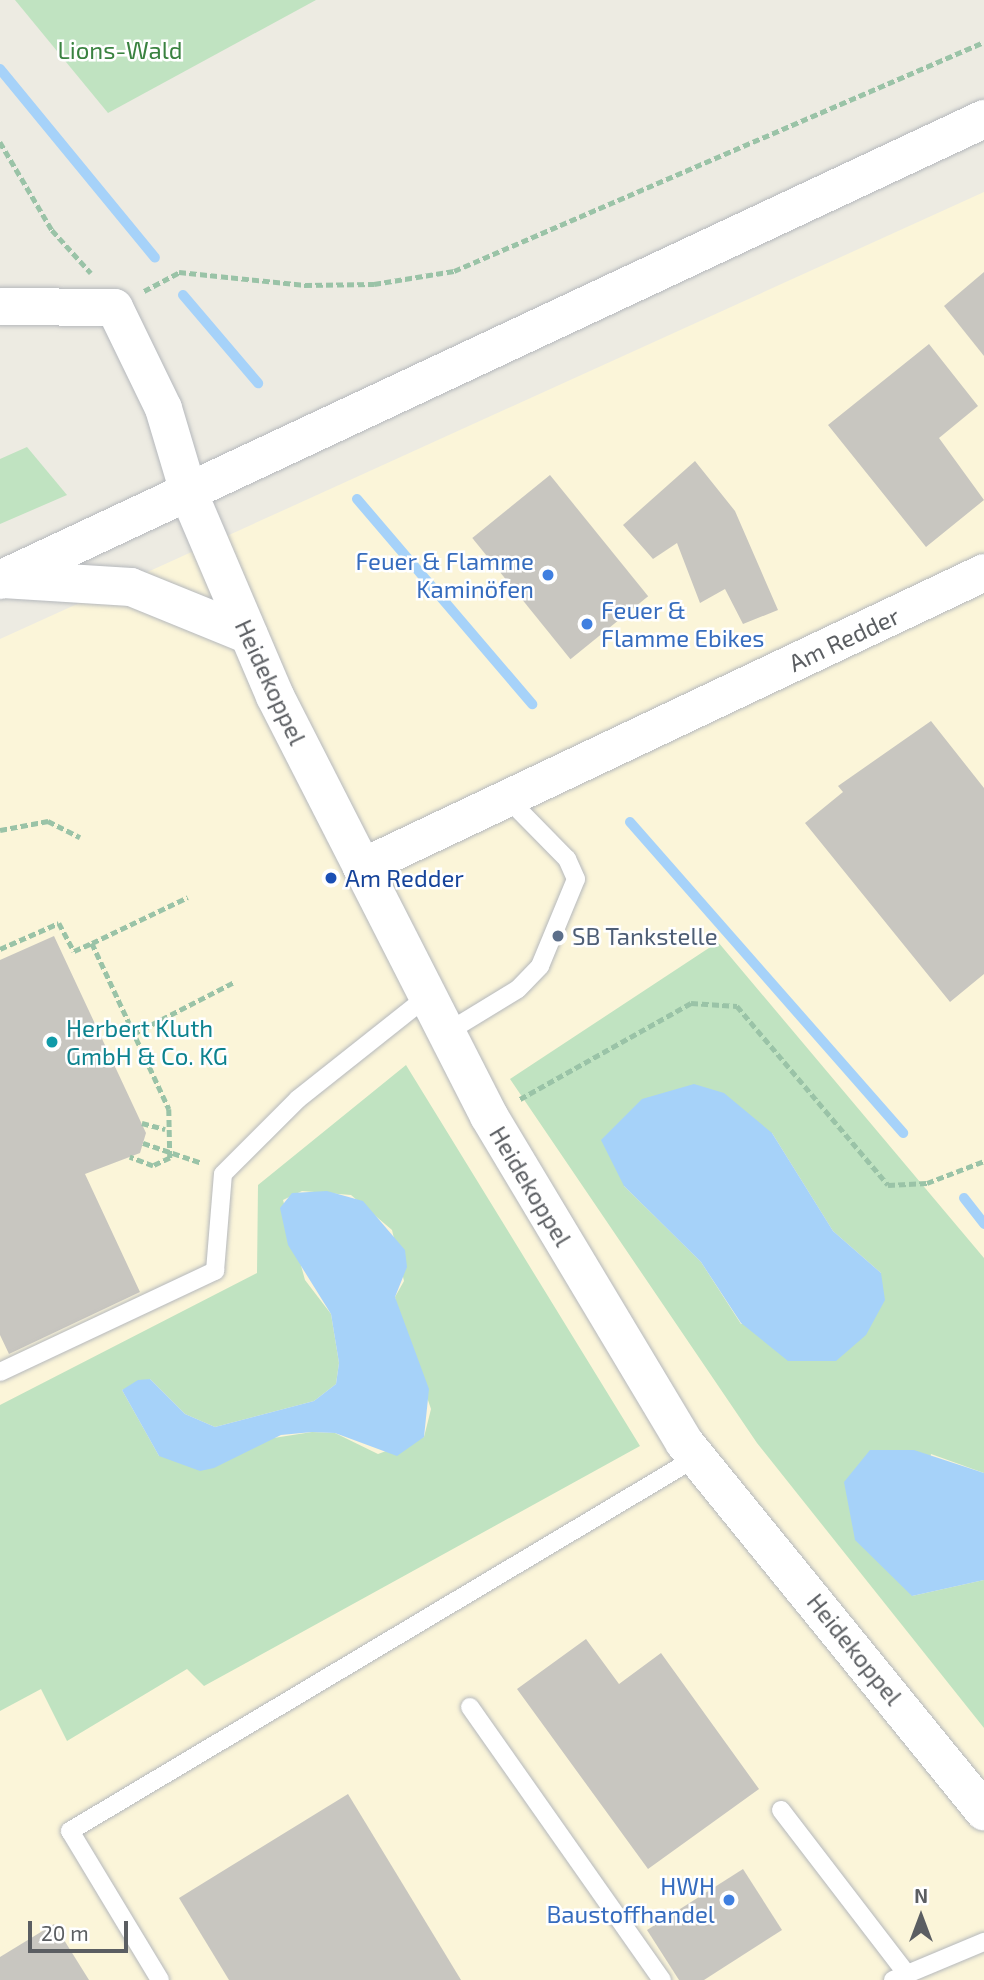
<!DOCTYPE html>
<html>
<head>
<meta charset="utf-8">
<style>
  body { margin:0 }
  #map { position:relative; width:984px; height:1980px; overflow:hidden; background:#edebe2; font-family:"Exo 2",sans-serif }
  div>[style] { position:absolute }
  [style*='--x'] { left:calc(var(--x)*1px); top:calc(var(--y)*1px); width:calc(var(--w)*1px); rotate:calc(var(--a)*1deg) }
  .commercial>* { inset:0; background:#fbf5d9 }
  .green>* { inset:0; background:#c0e3c1 }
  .water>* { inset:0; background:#a6d2f9 }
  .stream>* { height:10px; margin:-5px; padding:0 5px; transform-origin:5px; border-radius:5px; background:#a6d2f9 }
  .building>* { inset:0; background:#c8c6c0; transform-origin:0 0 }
  .path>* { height:4.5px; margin-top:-2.25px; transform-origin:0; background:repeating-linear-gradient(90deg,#9ac3a7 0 7px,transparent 0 10.5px) }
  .roads { filter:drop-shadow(0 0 2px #b5b8bc) drop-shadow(0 0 2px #b5b8bc) }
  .service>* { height:18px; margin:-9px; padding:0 9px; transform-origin:9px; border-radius:9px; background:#fff }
  .minor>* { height:37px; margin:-18.5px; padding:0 18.5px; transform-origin:18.5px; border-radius:18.5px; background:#fff }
  .tertiary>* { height:38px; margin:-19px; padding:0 19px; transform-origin:19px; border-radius:19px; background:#fff }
  .secondary>* { height:38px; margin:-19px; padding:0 19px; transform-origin:19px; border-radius:19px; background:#fff }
  .dots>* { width:19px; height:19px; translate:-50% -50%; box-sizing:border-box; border:4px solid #fff; border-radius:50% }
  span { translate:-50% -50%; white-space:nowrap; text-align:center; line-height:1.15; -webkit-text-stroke:5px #fff; paint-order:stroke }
  .park-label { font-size:24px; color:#3a8240 }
  .shop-label { font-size:24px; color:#366cbe }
  .right { translate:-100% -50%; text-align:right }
  .left { translate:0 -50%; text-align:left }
  .street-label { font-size:24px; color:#5b5e62 }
  .transit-label { font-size:24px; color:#164399 }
  .service-label { font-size:24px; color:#4e5e75 }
  .culture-label { font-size:24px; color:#0d838f }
  .north { position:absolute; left:886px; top:1882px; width:70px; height:70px; -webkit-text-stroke:5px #fff; paint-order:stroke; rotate:0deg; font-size:19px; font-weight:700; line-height:28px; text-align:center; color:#5b5e62 }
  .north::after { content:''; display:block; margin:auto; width:24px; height:32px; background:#5b5e62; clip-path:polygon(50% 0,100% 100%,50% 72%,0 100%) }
  .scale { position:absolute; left:28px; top:1921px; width:100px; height:32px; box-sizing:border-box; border:4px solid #5b5e62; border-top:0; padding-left:9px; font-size:21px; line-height:24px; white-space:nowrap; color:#5b5e62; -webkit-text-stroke:5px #fff; paint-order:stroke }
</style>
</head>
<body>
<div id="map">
  <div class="commercial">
    <div style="clip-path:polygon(984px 192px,984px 1980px,0 1980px,0 639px)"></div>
  </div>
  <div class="green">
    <div style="clip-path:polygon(15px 0,316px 0,108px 113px)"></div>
    <div style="clip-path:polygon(27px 447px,67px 495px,0 524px,0 459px)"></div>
    <div style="clip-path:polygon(evenodd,718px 942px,984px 1258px,984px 1473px,931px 1454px,912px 1596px,984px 1580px,984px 1728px,757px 1443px,510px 1079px,718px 942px,772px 1133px,833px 1231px,881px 1273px,741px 1324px,701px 1262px,624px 1186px,772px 1133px)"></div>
    <div style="clip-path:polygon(evenodd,406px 1065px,640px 1446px,204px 1686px,187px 1669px,67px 1741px,41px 1689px,0 1711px,0 1405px,257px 1273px,258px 1185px,406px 1065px,302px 1191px,351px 1195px,392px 1230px,404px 1281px,395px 1297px,398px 1313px,431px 1409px,424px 1437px,378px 1454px,335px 1433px,312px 1432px,159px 1456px,122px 1390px,150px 1379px,185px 1414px,215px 1427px,314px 1401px,336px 1384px,339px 1363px,331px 1314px,305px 1280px,283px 1200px,302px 1191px)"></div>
  </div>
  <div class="water">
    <div style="clip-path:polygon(694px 1084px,724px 1093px,772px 1133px,833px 1231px,881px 1273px,885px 1300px,866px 1335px,836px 1361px,788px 1361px,741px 1323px,701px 1262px,624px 1186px,601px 1140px,642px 1099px)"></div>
    <div style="clip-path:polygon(327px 1191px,363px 1201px,405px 1250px,407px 1267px,395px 1297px,429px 1389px,424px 1437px,397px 1456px,335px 1433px,312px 1432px,281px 1435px,214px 1468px,200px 1471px,159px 1456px,122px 1390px,138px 1380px,150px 1379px,185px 1414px,215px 1427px,314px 1401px,336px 1384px,339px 1363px,331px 1314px,288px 1245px,280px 1208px,292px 1193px)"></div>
    <div style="clip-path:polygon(870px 1450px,914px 1450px,984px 1473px,984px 1580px,912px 1596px,855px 1540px,844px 1482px)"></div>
  </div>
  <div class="stream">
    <div style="--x:0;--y:69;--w:244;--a:50.6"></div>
    <div style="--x:183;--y:295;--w:116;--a:49.6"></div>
    <div style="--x:357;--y:499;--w:270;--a:49.5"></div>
    <div style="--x:630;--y:822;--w:414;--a:48.7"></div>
    <div style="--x:964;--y:1198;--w:33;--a:52"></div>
  </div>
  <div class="building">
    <div style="clip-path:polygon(984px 272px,984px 356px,944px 306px)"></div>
    <div style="clip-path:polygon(929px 344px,978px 406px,939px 438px,984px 500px,926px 547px,828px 425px)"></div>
    <div style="clip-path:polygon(695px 461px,735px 511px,778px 610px,743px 624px,725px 589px,700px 603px,677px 543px,653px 559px,623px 525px)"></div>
    <div style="left:550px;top:475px;width:156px;height:100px;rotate:51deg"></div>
    <div style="clip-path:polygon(931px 721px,984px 788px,984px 974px,950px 1002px,805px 823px,843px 792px,838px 786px)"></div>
    <div style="clip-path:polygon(54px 936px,146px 1133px,140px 1153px,85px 1174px,140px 1292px,9px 1354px,0 1335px,0 960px)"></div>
    <div style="clip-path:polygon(586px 1639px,619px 1684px,661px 1653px,759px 1789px,648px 1869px,517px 1689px)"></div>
    <div style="clip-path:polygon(348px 1794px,461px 1980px,229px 1980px,179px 1898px)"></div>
    <div style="clip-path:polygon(743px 1869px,782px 1930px,704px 1980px,679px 1980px,647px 1930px)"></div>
    <div style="clip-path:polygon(54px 1924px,89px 1980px,0 1980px,0 1957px)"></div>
  </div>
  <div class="path">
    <div style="--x:0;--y:142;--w:102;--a:59.4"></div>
    <div style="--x:52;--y:230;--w:58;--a:47.8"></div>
    <div style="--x:144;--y:291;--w:40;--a:-28"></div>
    <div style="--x:179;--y:272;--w:127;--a:5.9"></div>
    <div style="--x:305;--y:285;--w:69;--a:-0.8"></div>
    <div style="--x:374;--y:284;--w:81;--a:-9.2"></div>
    <div style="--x:454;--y:271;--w:577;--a:-23.37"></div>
    <div style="--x:0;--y:830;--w:49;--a:-10.6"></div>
    <div style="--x:48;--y:821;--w:36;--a:27"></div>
    <div style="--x:92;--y:943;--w:106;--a:-25.6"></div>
    <div style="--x:0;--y:949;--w:64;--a:-23.8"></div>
    <div style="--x:59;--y:923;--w:32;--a:62"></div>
    <div style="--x:74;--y:951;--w:20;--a:-24"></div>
    <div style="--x:92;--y:943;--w:183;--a:65.1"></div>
    <div style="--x:169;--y:1109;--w:49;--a:88.8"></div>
    <div style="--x:170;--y:1158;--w:19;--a:155"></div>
    <div style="--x:153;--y:1166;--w:25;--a:-159"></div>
    <div style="--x:133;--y:1034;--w:114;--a:-27.2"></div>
    <div style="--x:520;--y:1099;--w:196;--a:-29.3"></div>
    <div style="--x:691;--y:1003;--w:46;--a:3.7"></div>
    <div style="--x:737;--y:1006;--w:234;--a:49.8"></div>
    <div style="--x:888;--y:1185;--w:39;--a:-3"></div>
    <div style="--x:927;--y:1183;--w:61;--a:-21.1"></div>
    <div style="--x:142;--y:1123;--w:24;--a:15"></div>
    <div style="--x:143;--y:1143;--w:62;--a:18.7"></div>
  </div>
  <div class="roads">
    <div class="service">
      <div style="--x:446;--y:1033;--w:84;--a:-31.4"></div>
      <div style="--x:518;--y:989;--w:32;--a:-46"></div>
      <div style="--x:540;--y:966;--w:94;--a:-67.5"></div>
      <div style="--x:576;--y:879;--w:22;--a:-114"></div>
      <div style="--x:567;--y:859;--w:86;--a:-134.5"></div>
      <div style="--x:0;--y:1372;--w:238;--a:-25.2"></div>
      <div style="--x:215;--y:1271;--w:97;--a:-85.3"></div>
      <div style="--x:223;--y:1174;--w:106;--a:-45"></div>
      <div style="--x:298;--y:1099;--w:166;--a:-38.4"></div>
      <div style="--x:470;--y:1707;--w:334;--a:54.9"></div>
      <div style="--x:781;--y:1810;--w:207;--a:52.5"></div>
      <div style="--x:160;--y:1980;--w:174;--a:-121.1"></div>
      <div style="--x:70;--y:1831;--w:730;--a:-30.82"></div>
      <div style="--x:893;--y:1980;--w:99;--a:-22.7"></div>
    </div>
    <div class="minor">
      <div style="--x:0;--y:306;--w:114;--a:0.5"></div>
      <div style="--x:114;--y:307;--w:112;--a:64.1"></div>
      <div style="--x:163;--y:408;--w:88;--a:73.4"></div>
      <div style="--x:361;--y:867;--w:689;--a:-25.34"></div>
    </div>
    <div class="tertiary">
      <div style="--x:188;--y:492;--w:222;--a:66.9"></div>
      <div style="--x:275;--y:696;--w:471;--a:63"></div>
      <div style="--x:489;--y:1116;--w:380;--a:59.1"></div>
      <div style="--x:684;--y:1442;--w:476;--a:50.9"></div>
      <div style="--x:3;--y:579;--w:128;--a:3.6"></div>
      <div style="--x:131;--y:587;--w:127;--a:22.1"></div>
    </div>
    <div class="secondary">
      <div style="--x:0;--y:580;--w:1087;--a:-25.1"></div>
    </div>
  </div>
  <div class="dots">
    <div style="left:548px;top:575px;background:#3f7fe0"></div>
    <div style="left:587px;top:624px;background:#3f7fe0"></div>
    <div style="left:331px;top:878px;background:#1a4fb4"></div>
    <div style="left:558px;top:936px;background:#5c6f8a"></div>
    <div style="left:52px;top:1042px;background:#0f9aa8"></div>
    <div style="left:729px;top:1900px;background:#3f7fe0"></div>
  </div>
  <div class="park-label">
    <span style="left:120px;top:50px">Lions-Wald</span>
  </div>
  <div class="shop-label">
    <span class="right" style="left:534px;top:575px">Feuer &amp; Flamme<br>Kaminöfen</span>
    <span class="left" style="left:601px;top:624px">Feuer &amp;<br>Flamme Ebikes</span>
    <span class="right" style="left:715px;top:1900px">HWH<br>Baustoffhandel</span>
  </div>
  <div class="street-label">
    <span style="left:844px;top:639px;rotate:-25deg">Am Redder</span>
    <span style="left:271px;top:682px;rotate:65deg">Heidekoppel</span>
    <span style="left:531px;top:1186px;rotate:59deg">Heidekoppel</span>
    <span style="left:855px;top:1649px;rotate:51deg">Heidekoppel</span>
  </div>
  <div class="transit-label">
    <span class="left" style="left:345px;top:878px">Am Redder</span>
  </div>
  <div class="service-label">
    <span class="left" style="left:572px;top:936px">SB Tankstelle</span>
  </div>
  <div class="culture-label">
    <span class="left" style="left:66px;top:1042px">Herbert Kluth<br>GmbH &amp; Co. KG</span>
  </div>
  <div class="north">N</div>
  <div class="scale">20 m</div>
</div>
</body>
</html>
